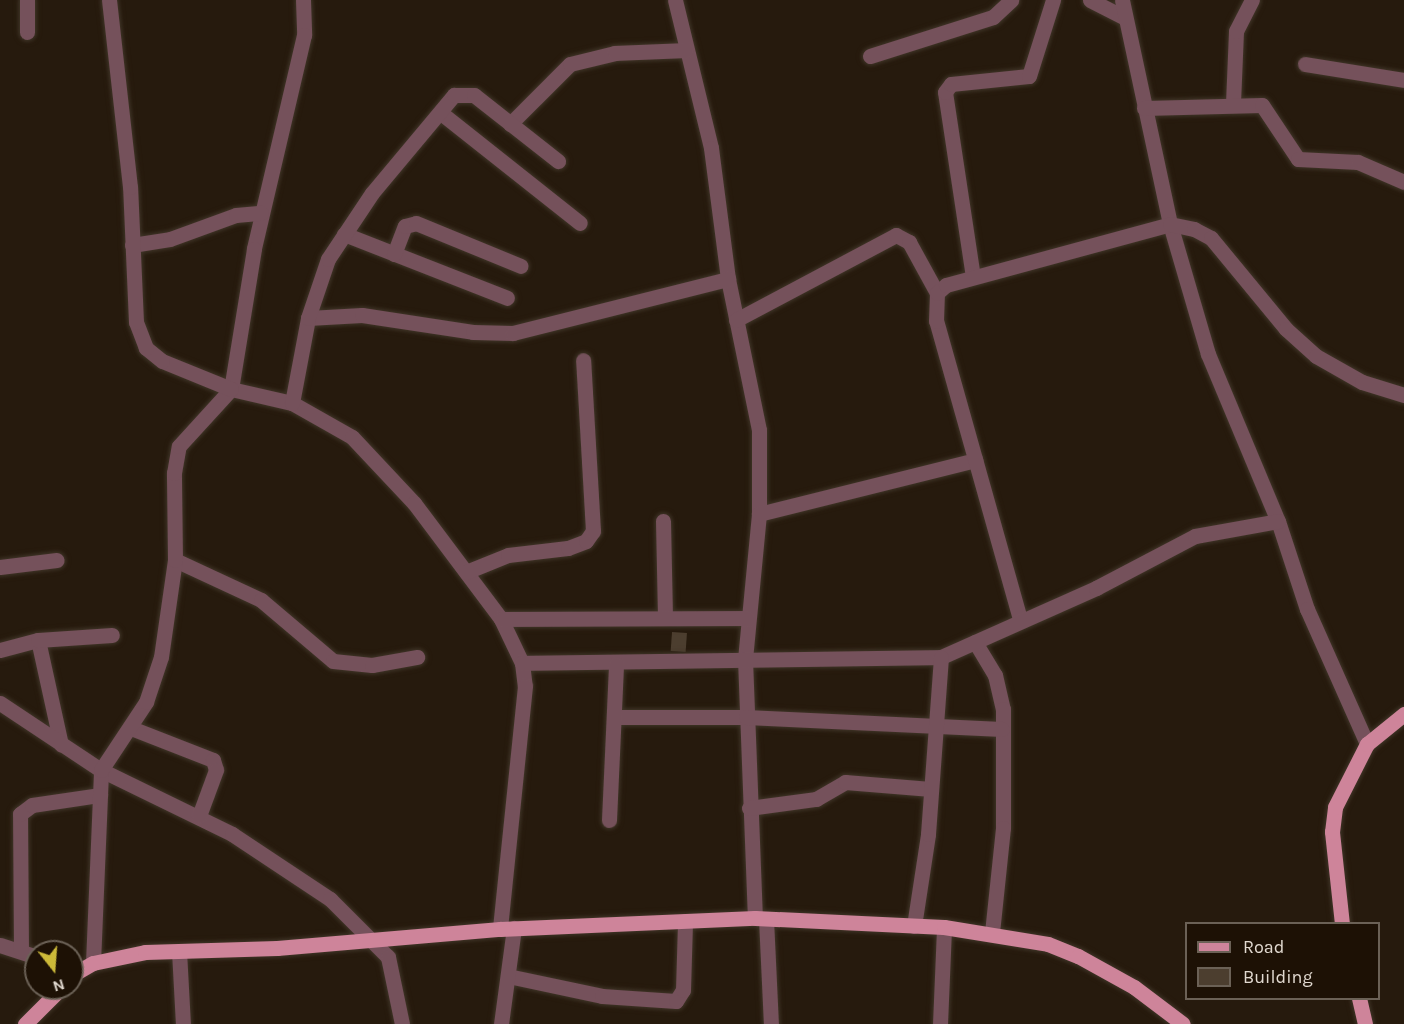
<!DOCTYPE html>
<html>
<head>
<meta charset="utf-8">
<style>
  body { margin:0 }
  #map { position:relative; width:1404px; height:1024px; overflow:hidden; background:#261a0d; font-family:Karla,sans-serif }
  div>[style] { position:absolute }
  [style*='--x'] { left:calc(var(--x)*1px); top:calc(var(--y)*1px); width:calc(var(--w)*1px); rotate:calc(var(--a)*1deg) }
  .building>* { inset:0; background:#4c3e2f; transform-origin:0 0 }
  .roads { filter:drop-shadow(0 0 2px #403528) drop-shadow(0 0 2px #403528) }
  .minor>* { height:15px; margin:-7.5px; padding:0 7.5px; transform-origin:7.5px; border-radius:7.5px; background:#75515b }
  .major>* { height:15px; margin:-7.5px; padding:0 7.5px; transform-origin:7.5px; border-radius:7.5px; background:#ce849a }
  span { translate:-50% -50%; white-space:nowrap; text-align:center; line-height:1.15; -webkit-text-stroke:5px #1d1105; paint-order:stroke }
  .legend { position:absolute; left:1185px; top:922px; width:195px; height:78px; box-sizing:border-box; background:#1d1105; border:2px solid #6b6156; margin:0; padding:8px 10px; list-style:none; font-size:18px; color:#e1d9d0 }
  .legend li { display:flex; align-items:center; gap:12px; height:30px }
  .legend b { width:30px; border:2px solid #6b6156 }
  .north { position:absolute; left:24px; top:940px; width:60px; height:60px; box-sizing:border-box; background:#1d1105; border:2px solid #6b6156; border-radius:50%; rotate:163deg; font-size:16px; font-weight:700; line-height:24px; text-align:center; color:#e1d9d0 }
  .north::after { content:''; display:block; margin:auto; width:21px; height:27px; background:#ccb939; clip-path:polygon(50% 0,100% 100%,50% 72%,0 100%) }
</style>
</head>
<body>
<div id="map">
  <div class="building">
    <div style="left:672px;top:632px;width:15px;height:19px;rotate:4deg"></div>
  </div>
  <div class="roads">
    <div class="minor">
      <div style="--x:303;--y:0;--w:35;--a:88"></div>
      <div style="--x:304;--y:35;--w:220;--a:103.2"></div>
      <div style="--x:254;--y:249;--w:142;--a:99.3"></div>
      <div style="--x:231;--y:389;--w:63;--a:12.9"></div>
      <div style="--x:292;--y:403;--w:69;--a:29.5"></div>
      <div style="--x:352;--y:437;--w:91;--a:46.8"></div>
      <div style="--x:414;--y:503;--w:145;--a:53.1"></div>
      <div style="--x:501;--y:619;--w:49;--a:64.5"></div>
      <div style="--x:522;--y:663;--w:23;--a:83"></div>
      <div style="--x:525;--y:686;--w:244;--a:95.9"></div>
      <div style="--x:675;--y:0;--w:152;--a:76.3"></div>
      <div style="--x:711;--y:148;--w:132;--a:82.6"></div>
      <div style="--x:728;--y:279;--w:154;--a:78.4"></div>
      <div style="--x:759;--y:430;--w:84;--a:90"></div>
      <div style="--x:759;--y:514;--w:146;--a:95.5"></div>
      <div style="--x:745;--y:659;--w:259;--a:87.8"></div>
      <div style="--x:1090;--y:0;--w:38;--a:27"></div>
      <div style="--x:1122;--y:0;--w:229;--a:77.9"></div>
      <div style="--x:1170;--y:224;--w:135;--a:73.7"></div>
      <div style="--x:1208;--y:354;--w:181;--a:67.3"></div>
      <div style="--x:1278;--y:521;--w:93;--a:71.8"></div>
      <div style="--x:1307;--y:609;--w:148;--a:66"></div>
      <div style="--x:27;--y:32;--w:32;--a:-90"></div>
      <div style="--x:870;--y:56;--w:129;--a:-17.6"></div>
      <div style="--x:993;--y:17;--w:25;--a:-43"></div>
      <div style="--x:1305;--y:64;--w:100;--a:9.2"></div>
      <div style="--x:1233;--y:103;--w:72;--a:-87.6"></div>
      <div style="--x:1236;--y:31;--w:35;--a:-63"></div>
      <div style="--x:1144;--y:108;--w:118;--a:-1.5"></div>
      <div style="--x:1262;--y:105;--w:65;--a:56.3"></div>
      <div style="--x:1298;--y:159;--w:60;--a:2.9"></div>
      <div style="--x:1358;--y:162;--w:50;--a:23.5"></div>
      <div style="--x:441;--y:113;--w:177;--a:38.4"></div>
      <div style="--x:510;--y:124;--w:85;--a:-45"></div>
      <div style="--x:570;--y:64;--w:46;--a:-13.7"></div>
      <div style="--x:615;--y:53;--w:71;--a:-2.4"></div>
      <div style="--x:344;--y:234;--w:175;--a:21.4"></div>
      <div style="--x:132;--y:245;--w:38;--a:-9"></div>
      <div style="--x:170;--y:239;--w:70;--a:-20"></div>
      <div style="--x:236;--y:215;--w:25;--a:-5"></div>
      <div style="--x:394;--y:254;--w:30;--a:-69"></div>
      <div style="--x:405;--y:226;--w:11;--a:-15"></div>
      <div style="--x:416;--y:223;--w:113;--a:22.3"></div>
      <div style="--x:973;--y:277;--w:187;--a:-98.6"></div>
      <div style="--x:945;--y:92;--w:10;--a:-53"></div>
      <div style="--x:951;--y:84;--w:78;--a:-5.9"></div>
      <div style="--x:1029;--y:76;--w:80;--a:-72.5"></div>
      <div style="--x:308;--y:318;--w:54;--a:-3.2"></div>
      <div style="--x:362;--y:315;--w:112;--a:8.7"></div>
      <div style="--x:473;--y:332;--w:40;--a:1.4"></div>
      <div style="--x:513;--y:333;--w:222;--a:-14.1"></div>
      <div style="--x:736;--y:320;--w:181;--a:-28"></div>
      <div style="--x:896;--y:235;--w:15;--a:28"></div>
      <div style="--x:909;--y:242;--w:58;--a:61.2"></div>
      <div style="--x:292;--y:403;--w:86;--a:-79.3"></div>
      <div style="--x:308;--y:318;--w:62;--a:-71.3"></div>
      <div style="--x:328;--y:259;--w:79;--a:-56.3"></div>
      <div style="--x:372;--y:193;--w:128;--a:-50.1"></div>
      <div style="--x:454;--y:95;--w:20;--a:0"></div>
      <div style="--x:474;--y:95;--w:107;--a:38.2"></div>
      <div style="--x:759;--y:514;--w:223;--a:-14"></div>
      <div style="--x:663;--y:521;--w:95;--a:88.8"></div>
      <div style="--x:175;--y:560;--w:95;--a:24.9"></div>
      <div style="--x:261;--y:600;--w:94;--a:40.3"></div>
      <div style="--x:333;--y:661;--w:39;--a:6"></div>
      <div style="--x:372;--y:665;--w:46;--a:-10.1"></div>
      <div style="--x:0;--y:567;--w:57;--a:-7"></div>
      <div style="--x:466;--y:572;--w:45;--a:-22"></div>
      <div style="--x:508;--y:555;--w:60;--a:-6.7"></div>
      <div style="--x:568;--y:548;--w:19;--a:-21"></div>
      <div style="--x:586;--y:541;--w:12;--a:-55"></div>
      <div style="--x:593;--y:531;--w:171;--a:-93.3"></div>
      <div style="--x:501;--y:619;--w:246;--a:-0.2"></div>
      <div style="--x:1020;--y:619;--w:310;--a:-105.7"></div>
      <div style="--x:936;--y:321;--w:28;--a:-88"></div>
      <div style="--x:937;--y:293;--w:12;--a:-42"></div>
      <div style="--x:946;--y:285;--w:232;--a:-15.2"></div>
      <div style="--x:1170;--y:224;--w:25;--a:12"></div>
      <div style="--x:1194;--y:229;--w:19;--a:28"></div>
      <div style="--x:1211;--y:238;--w:118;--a:50.5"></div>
      <div style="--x:1286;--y:329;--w:40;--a:42"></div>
      <div style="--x:1316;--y:356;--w:53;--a:29.5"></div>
      <div style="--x:1362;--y:382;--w:44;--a:17.2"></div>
      <div style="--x:38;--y:640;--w:107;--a:77.6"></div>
      <div style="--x:975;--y:642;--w:39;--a:59"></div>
      <div style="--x:995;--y:675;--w:35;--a:77"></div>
      <div style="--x:1003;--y:709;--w:119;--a:90"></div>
      <div style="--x:1003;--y:828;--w:105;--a:96"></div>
      <div style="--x:0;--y:650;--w:39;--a:-15"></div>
      <div style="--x:38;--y:640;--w:74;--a:-3.9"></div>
      <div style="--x:522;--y:663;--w:419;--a:-0.8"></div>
      <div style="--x:941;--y:657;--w:170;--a:-24"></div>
      <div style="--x:1096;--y:588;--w:112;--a:-27.7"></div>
      <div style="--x:1195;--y:536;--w:84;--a:-10.2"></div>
      <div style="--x:0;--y:703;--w:121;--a:33.6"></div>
      <div style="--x:101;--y:770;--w:146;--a:26"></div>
      <div style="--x:232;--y:834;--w:118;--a:33.6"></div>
      <div style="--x:330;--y:899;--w:82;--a:45"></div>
      <div style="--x:388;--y:957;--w:68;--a:78.2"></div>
      <div style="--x:614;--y:717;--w:132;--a:0"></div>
      <div style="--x:746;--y:717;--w:256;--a:2.7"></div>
      <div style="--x:131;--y:728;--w:88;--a:21.3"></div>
      <div style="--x:213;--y:760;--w:10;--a:73"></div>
      <div style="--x:216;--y:770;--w:49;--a:110.3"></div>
      <div style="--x:749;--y:808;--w:68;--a:-7.7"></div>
      <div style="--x:816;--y:799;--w:34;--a:-30"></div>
      <div style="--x:845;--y:782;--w:86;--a:4.7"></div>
      <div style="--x:609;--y:820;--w:156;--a:-87.4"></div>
      <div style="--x:766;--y:919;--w:105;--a:87.3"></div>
      <div style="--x:914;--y:926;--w:93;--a:-81.3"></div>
      <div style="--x:928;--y:834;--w:177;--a:-85.8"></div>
      <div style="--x:0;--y:945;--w:38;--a:18"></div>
      <div style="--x:21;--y:951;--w:137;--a:-90.4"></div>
      <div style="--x:20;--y:814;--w:15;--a:-37"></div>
      <div style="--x:32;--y:805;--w:69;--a:-8.4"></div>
      <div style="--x:179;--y:951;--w:73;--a:86.9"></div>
      <div style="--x:93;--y:963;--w:193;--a:-87.6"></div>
      <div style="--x:101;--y:770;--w:82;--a:-56.5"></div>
      <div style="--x:146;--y:702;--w:47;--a:-71.6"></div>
      <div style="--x:161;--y:657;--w:98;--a:-81.8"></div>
      <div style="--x:175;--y:560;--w:87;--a:-90.7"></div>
      <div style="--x:174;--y:473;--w:27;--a:-80"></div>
      <div style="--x:179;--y:446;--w:77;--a:-47.6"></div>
      <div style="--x:231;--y:389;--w:74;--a:-157.9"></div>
      <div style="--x:162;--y:361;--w:21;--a:-141"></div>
      <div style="--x:146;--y:348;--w:28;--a:-111"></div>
      <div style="--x:136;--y:322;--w:135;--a:-92.5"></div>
      <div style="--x:130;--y:187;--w:188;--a:-96.4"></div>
      <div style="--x:508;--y:976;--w:96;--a:12"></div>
      <div style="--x:602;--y:996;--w:74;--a:3.9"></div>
      <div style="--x:676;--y:1001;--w:13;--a:-58"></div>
      <div style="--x:683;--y:990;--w:69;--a:-88.3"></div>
      <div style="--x:501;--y:1024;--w:97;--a:-82.3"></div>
      <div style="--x:940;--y:1024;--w:97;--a:-87.6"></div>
    </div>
    <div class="major">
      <div style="--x:1342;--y:924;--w:93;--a:-96.2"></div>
      <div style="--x:1332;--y:832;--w:25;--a:-83"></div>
      <div style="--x:1335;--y:807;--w:71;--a:-63.1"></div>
      <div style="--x:1367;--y:744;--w:48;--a:-39"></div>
      <div style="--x:72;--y:975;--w:24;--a:-30"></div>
      <div style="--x:93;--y:963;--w:53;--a:-11.9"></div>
      <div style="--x:145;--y:952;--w:132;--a:-1.7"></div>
      <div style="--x:277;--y:948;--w:224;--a:-4.9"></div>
      <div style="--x:500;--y:929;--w:255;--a:-2.5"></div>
      <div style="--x:755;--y:918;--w:189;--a:2.7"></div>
      <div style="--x:944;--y:927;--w:105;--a:9.3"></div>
      <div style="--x:1048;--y:944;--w:32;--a:22"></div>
      <div style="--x:1078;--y:956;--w:64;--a:29"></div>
      <div style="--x:1134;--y:987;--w:61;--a:37.1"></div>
      <div style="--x:1359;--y:998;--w:27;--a:77"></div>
      <div style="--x:25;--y:1024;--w:51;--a:-45"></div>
    </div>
  </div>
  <ul class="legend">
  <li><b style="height:8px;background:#ce849a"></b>Road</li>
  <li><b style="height:16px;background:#4c3e2f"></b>Building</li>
  </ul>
  <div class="north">N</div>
</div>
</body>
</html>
